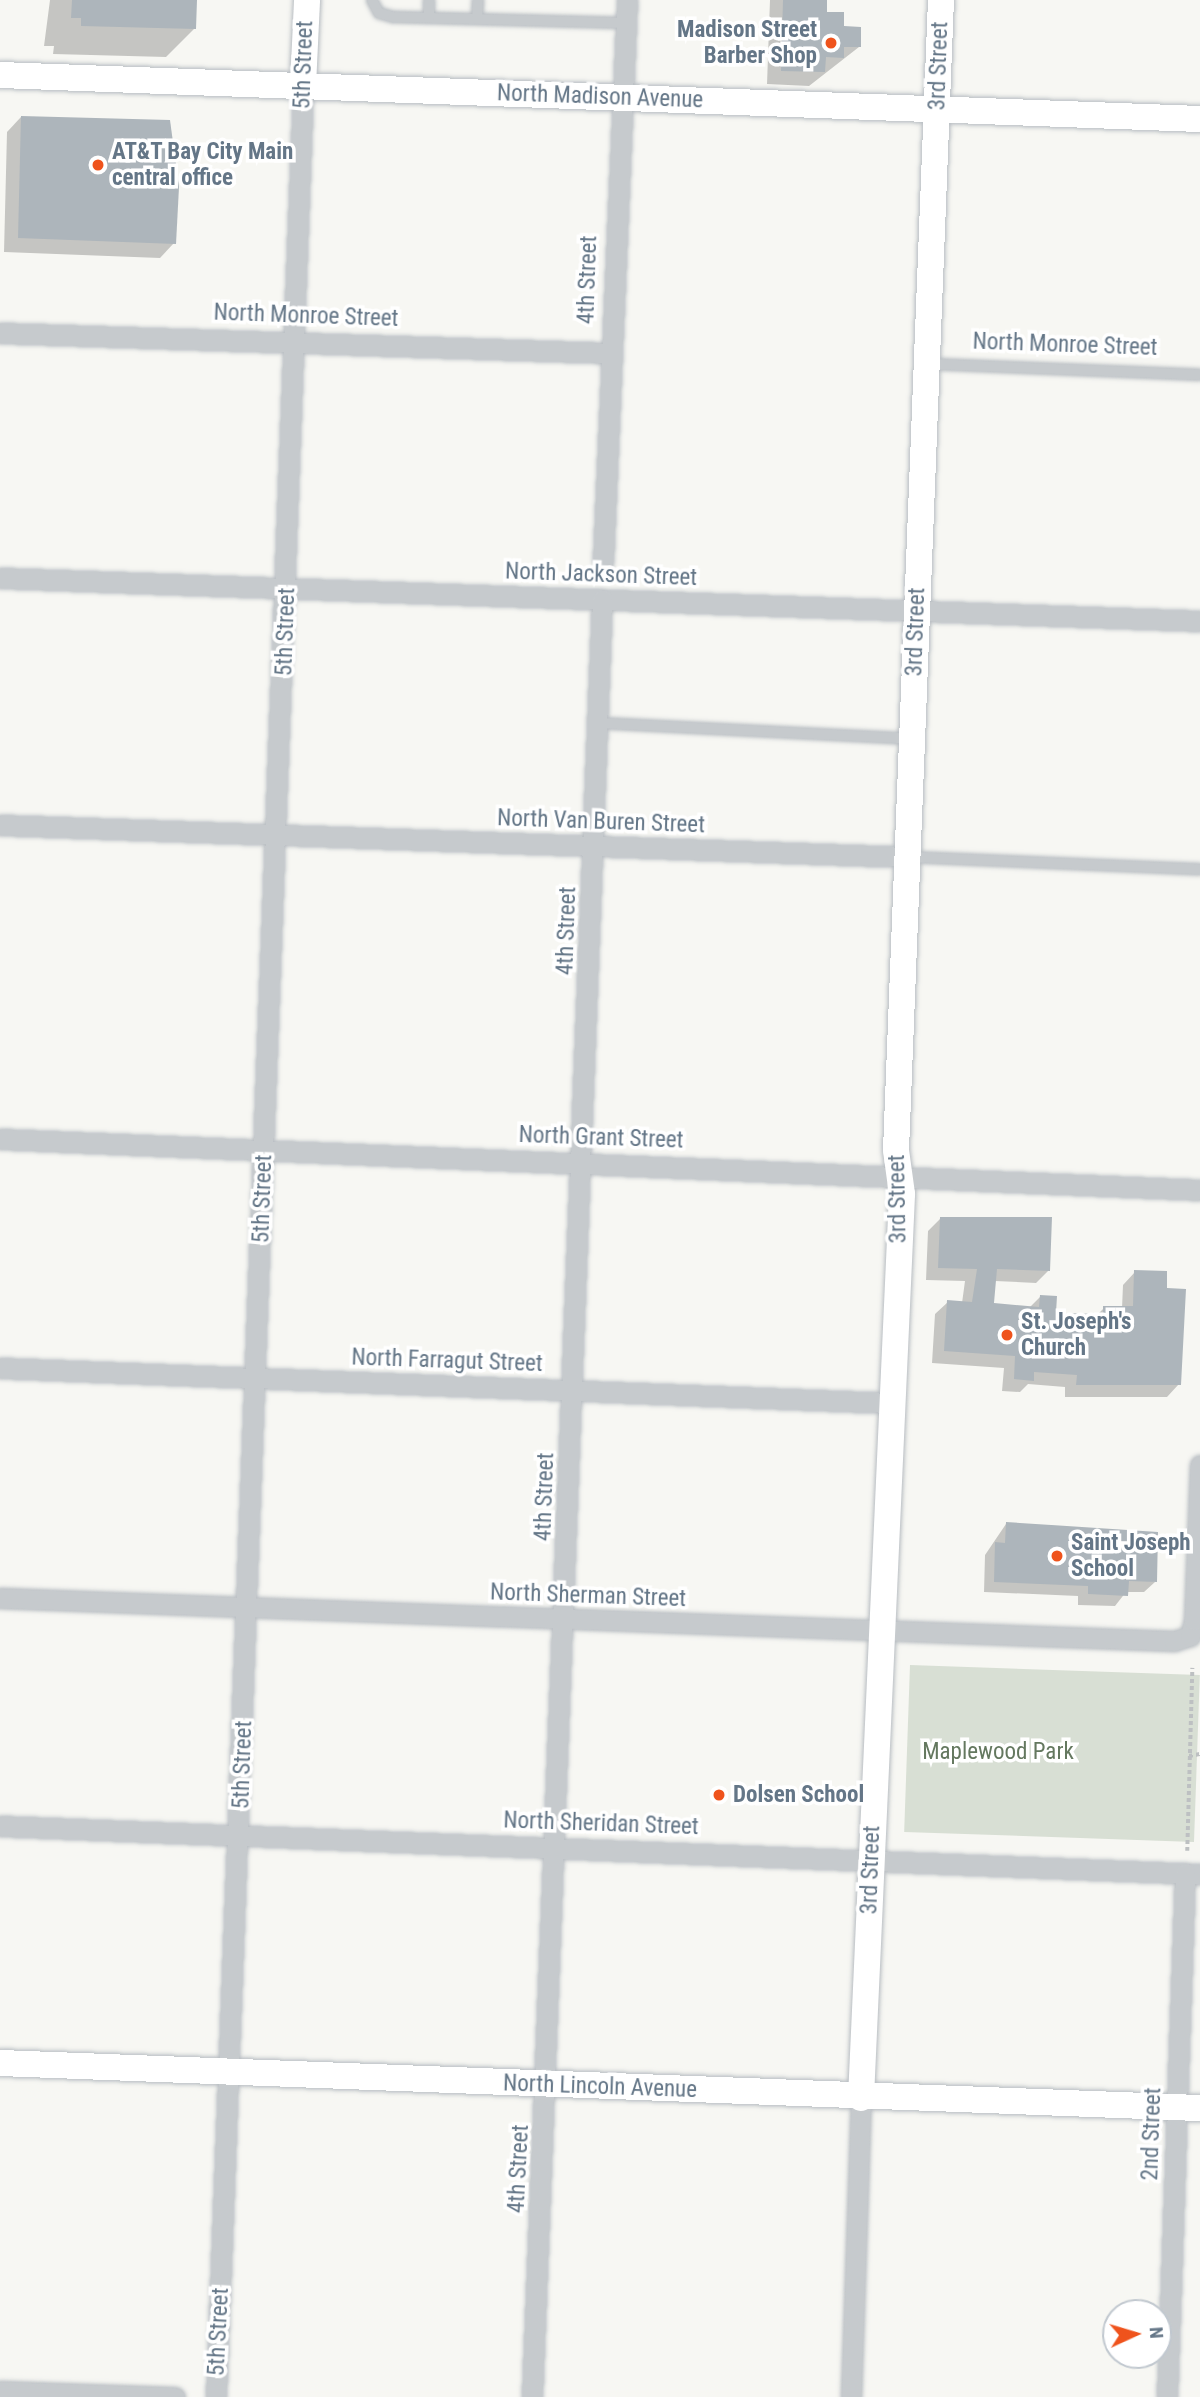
<!DOCTYPE html>
<html>
<head>
<meta charset="utf-8">
<style>
  body { margin:0 }
  #map { position:relative; width:1200px; height:2397px; overflow:hidden; background:#f7f7f3; font-family:"Roboto Condensed",sans-serif }
  div>[style] { position:absolute }
  [style*='--x'] { left:calc(var(--x)*1px); top:calc(var(--y)*1px); width:calc(var(--w)*1px); rotate:calc(var(--a)*1deg) }
  .green>* { inset:0; background:#d8dfd4; transform-origin:0 0 }
  .shadow>* { inset:0; background:#0003 }
  .building>* { inset:0; background:#adb5bb }
  .path>* { height:3.5px; margin-top:-1.75px; transform-origin:0; background:repeating-linear-gradient(90deg,#bdc0c2 0 3.5px,transparent 0 7px) }
  .roads { filter:drop-shadow(0 0 2px #b8bdc2) drop-shadow(0 0 2px #b8bdc2) }
  .lane>* { height:10px; margin:-5px; padding:0 5px; transform-origin:5px; border-radius:5px; background:#c6cacd }
  .street>* { height:19px; margin:-9.5px; padding:0 9.5px; transform-origin:9.5px; border-radius:9.5px; background:#c6cacd }
  .secondary>* { height:26px; margin:-13px; padding:0 13px; transform-origin:13px; border-radius:13px; background:#fff }
  .dots>* { width:19px; height:19px; translate:-50% -50%; box-sizing:border-box; border:4px solid #fff; border-radius:50% }
  span { translate:-50% -50%; white-space:nowrap; text-align:center; line-height:1.15; -webkit-text-stroke:7px #fff; paint-order:stroke }
  .poi-label { font-size:23px; color:#647687; font-weight:700 }
  .right { translate:-100% -50%; text-align:right }
  .left { translate:0 -50%; text-align:left }
  .street-label { font-size:23px; color:#647687 }
  .park-label { font-size:23px; color:#64785f }
  .north { position:absolute; left:1102px; top:2299px; width:70px; height:70px; box-sizing:border-box; background:#fff; border:2px solid #c1c8cf; border-radius:50%; rotate:86deg; font-size:19px; font-weight:700; line-height:28px; text-align:center; color:#647687 }
  .north::after { content:''; display:block; margin:auto; width:24px; height:32px; background:#ef531c; clip-path:polygon(50% 0,100% 100%,50% 72%,0 100%) }
</style>
</head>
<body>
<div id="map">
  <div class="green">
    <div style="left:910px;top:1665px;width:290px;height:167px;rotate:2deg"></div>
  </div>
  <div class="shadow">
    <div style="clip-path:polygon(50px 0,195px 0,195px 28px,166px 57px,53px 54px,54px 46px,44px 46px)"></div>
    <div style="clip-path:polygon(770px 0,825px 0,825px 13px,859px 47px,809px 86px,767px 84px)"></div>
    <div style="clip-path:polygon(21px 117px,174px 243px,160px 258px,4px 252px,7px 132px)"></div>
    <div style="clip-path:polygon(940px 1219px,1049px 1270px,1036px 1283px,995px 1281px,992px 1305px,1029px 1308px,1041px 1296px,1054px 1314px,1097px 1315px,1104px 1308px,1122px 1308px,1123px 1285px,1135px 1272px,1165px 1290px,1179px 1384px,1167px 1397px,1065px 1397px,1065px 1387px,1028px 1384px,1020px 1392px,1002px 1391px,1004px 1368px,932px 1363px,935px 1314px,948px 1302px,962px 1303px,965px 1281px,926px 1280px,928px 1231px)"></div>
    <div style="clip-path:polygon(1006px 1524px,1155px 1582px,1144px 1592px,1126px 1592px,1115px 1606px,1078px 1605px,1078px 1596px,984px 1592px,985px 1555px)"></div>
  </div>
  <div class="building">
    <div style="clip-path:polygon(72px 0,197px 0,196px 29px,81px 26px,81px 18px,71px 18px)"></div>
    <div style="clip-path:polygon(783px 0,827px 0,827px 12px,844px 12px,844px 26px,861px 27px,861px 47px,844px 47px,844px 58px,826px 57px,825px 72px,781px 71px)"></div>
    <div style="clip-path:polygon(21px 116px,170px 120px,179px 187px,176px 244px,18px 238px)"></div>
    <div style="clip-path:polygon(940px 1217px,1052px 1217px,1050px 1271px,997px 1269px,994px 1303px,1039px 1307px,1040px 1295px,1057px 1296px,1056px 1313px,1103px 1314px,1103px 1306px,1133px 1306px,1134px 1270px,1167px 1271px,1167px 1288px,1186px 1289px,1181px 1385px,1076px 1385px,1077px 1375px,1034px 1372px,1034px 1381px,1014px 1379px,1015px 1356px,944px 1351px,947px 1300px,972px 1302px,977px 1269px,938px 1268px)"></div>
    <div style="clip-path:polygon(1006px 1522px,1158px 1532px,1157px 1582px,1129px 1581px,1128px 1596px,1088px 1594px,1088px 1586px,994px 1582px,995px 1542px,1005px 1543px)"></div>
  </div>
  <div class="path">
    <div style="--x:1189;--y:1756;--w:11;--a:-10"></div>
    <div style="--x:1187;--y:1851;--w:183;--a:-88.4"></div>
  </div>
  <div class="roads">
    <div class="lane">
      <div style="--x:372;--y:0;--w:15;--a:62"></div>
      <div style="--x:379;--y:13;--w:15;--a:16"></div>
      <div style="--x:393;--y:17;--w:233;--a:1.5"></div>
      <div style="--x:429;--y:18;--w:18;--a:-90"></div>
      <div style="--x:477;--y:19;--w:19;--a:-87"></div>
      <div style="--x:929;--y:364;--w:271;--a:2.3"></div>
      <div style="--x:598;--y:723;--w:313;--a:2.9"></div>
      <div style="--x:908;--y:857;--w:292;--a:2.4"></div>
    </div>
    <div class="street">
      <div style="--x:0;--y:333;--w:610;--a:1.88"></div>
      <div style="--x:603;--y:562;--w:563;--a:-87.55"></div>
      <div style="--x:0;--y:578;--w:1201;--a:2.05"></div>
      <div style="--x:0;--y:825;--w:909;--a:2.02"></div>
      <div style="--x:0;--y:1139;--w:1201;--a:2.43"></div>
      <div style="--x:0;--y:1368;--w:893;--a:2.25"></div>
      <div style="--x:0;--y:1598;--w:1175;--a:2.1"></div>
      <div style="--x:1174;--y:1641;--w:17;--a:-17"></div>
      <div style="--x:1190;--y:1636;--w:16;--a:-76"></div>
      <div style="--x:1194;--y:1620;--w:155;--a:-87.8"></div>
      <div style="--x:0;--y:1826;--w:1201;--a:2.29"></div>
      <div style="--x:0;--y:2391;--w:175;--a:2"></div>
      <div style="--x:216;--y:2397;--w:2313;--a:-87.84"></div>
      <div style="--x:532;--y:2397;--w:1799;--a:-87.77"></div>
      <div style="--x:851;--y:2397;--w:299;--a:-88.1"></div>
      <div style="--x:1167;--y:2397;--w:524;--a:-88.03"></div>
    </div>
    <div class="secondary">
      <div style="--x:0;--y:75;--w:1201;--a:2.1"></div>
      <div style="--x:303;--y:86;--w:86;--a:-87.3"></div>
      <div style="--x:0;--y:2063;--w:1201;--a:2.15"></div>
      <div style="--x:861;--y:2098;--w:905;--a:-87.4"></div>
      <div style="--x:902;--y:1194;--w:44;--a:-97.8"></div>
      <div style="--x:896;--y:1150;--w:1151;--a:-87.76"></div>
    </div>
  </div>
  <div class="dots">
    <div style="left:831px;top:43px;background:#ef531c"></div>
    <div style="left:98px;top:165px;background:#ef531c"></div>
    <div style="left:1007px;top:1335px;background:#ef531c"></div>
    <div style="left:1057px;top:1556px;background:#ef531c"></div>
    <div style="left:719px;top:1795px;background:#ef531c"></div>
  </div>
  <div class="poi-label">
    <span class="right" style="left:817px;top:43px">Madison Street<br>Barber Shop</span>
    <span class="left" style="left:112px;top:165px">AT&amp;T Bay City Main<br>central office</span>
    <span class="left" style="left:1021px;top:1335px">St. Joseph's<br>Church</span>
    <span class="left" style="left:1071px;top:1556px">Saint Joseph<br>School</span>
    <span class="left" style="left:733px;top:1795px">Dolsen School</span>
  </div>
  <div class="street-label">
    <span style="left:304px;top:65px;rotate:-88deg">5th Street</span>
    <span style="left:939px;top:66px;rotate:-88deg">3rd Street</span>
    <span style="left:600px;top:97px;rotate:2deg">North Madison Avenue</span>
    <span style="left:588px;top:280px;rotate:-88deg">4th Street</span>
    <span style="left:306px;top:316px;rotate:2deg">North Monroe Street</span>
    <span style="left:1065px;top:345px;rotate:2deg">North Monroe Street</span>
    <span style="left:601px;top:575px;rotate:2deg">North Jackson Street</span>
    <span style="left:286px;top:632px;rotate:-88deg">5th Street</span>
    <span style="left:916px;top:632px;rotate:-88deg">3rd Street</span>
    <span style="left:601px;top:822px;rotate:2deg">North Van Buren Street</span>
    <span style="left:567px;top:931px;rotate:-88deg">4th Street</span>
    <span style="left:601px;top:1138px;rotate:2deg">North Grant Street</span>
    <span style="left:263px;top:1199px;rotate:-88deg">5th Street</span>
    <span style="left:898px;top:1199px;rotate:-91deg">3rd Street</span>
    <span style="left:447px;top:1361px;rotate:2deg">North Farragut Street</span>
    <span style="left:545px;top:1497px;rotate:-88deg">4th Street</span>
    <span style="left:588px;top:1596px;rotate:2deg">North Sherman Street</span>
    <span style="left:243px;top:1765px;rotate:-88deg">5th Street</span>
    <span style="left:601px;top:1824px;rotate:2deg">North Sheridan Street</span>
    <span style="left:871px;top:1870px;rotate:-88deg">3rd Street</span>
    <span style="left:600px;top:2087px;rotate:2deg">North Lincoln Avenue</span>
    <span style="left:1152px;top:2134px;rotate:-88deg">2nd Street</span>
    <span style="left:519px;top:2169px;rotate:-87deg">4th Street</span>
    <span style="left:219px;top:2332px;rotate:-87deg">5th Street</span>
  </div>
  <div class="park-label">
    <span style="left:998px;top:1752px">Maplewood Park</span>
  </div>
  <div class="north">N</div>
</div>
</body>
</html>
